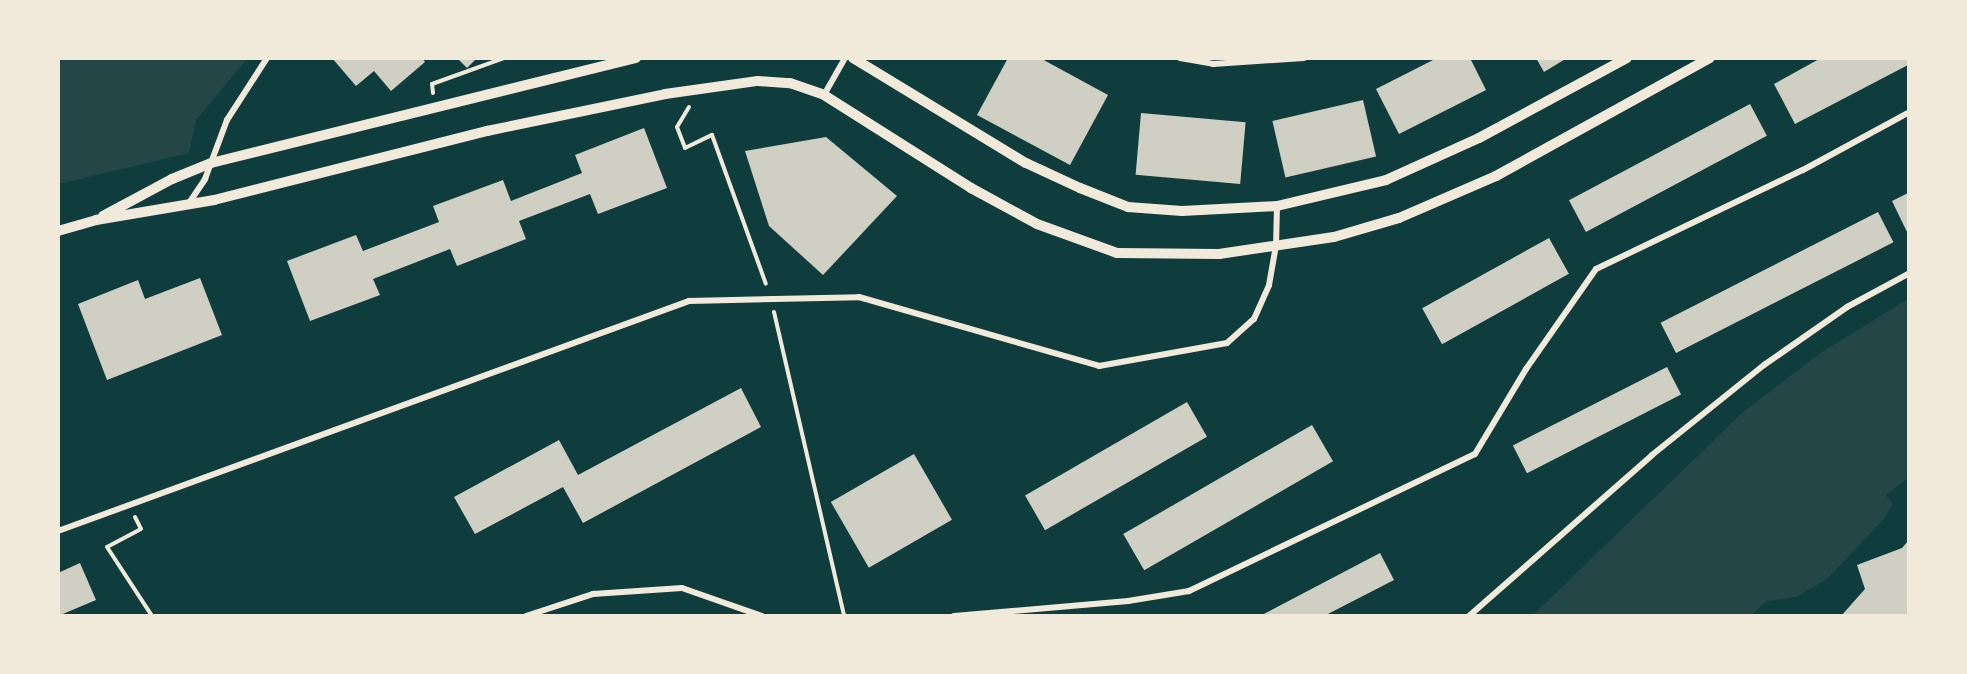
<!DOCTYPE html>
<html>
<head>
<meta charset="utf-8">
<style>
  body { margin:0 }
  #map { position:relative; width:1967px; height:674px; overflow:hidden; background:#0f3d3e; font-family:"Zilla Slab",serif }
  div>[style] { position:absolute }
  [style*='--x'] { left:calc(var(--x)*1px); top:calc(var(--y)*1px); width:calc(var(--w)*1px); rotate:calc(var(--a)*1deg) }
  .green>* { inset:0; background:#244646 }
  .building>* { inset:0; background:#cfcfc3; transform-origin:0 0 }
  .path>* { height:4px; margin:-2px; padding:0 2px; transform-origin:2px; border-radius:2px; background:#f1e9da }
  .minor>* { height:6px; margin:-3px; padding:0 3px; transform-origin:3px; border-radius:3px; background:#f1e9da }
  .tertiary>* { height:10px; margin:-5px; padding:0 5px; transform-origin:5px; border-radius:5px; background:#f1e9da }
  span { translate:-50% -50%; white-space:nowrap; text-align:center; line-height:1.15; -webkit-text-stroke:4.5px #f1e9da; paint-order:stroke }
  .frame { position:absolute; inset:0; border:60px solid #f1e9da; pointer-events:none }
</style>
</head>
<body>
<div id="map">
  <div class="green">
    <div style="clip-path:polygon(58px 59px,59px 58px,247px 59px,196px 120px,189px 153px,59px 184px)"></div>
    <div style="clip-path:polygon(1908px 299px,1908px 478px,1886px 495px,1893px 504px,1883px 520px,1827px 579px,1796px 597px,1767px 601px,1751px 615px,1533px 615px,1743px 412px,1822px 352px)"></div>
  </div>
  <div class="building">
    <div style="clip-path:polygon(332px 58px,422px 58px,425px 62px,391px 91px,374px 71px,356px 86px)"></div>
    <div style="clip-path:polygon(457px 58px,477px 58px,467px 68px)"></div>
    <div style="clip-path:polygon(1008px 58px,1040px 58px,1108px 95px,1070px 165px,977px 115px)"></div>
    <div style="clip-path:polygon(1437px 58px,1470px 58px,1486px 90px,1399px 134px,1376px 89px)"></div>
    <div style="clip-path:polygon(1536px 58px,1567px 58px,1544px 72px)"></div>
    <div style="clip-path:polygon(1821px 58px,1908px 58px,1908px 65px,1795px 124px,1774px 84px)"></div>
    <div style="left:1363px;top:100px;width:58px;height:93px;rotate:77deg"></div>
    <div style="left:1750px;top:104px;width:36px;height:205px;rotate:62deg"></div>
    <div style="left:1141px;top:113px;width:105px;height:62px;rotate:5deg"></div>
    <div style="clip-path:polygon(644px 128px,667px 188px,598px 214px,590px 194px,519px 221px,526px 239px,457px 266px,450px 249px,373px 279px,380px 295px,310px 321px,287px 261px,356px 235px,363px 251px,439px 222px,433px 206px,503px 180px,511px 201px,582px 173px,575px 155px)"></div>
    <div style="clip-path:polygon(826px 137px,897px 196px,823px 275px,769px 226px,745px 151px)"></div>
    <div style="clip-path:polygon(1908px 193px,1908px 234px,1892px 201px)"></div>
    <div style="left:1878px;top:212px;width:34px;height:244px;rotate:63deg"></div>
    <div style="left:1549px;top:238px;width:41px;height:145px;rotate:61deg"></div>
    <div style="clip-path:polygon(200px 278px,222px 335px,107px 380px,78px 304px,138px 280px,145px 299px)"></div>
    <div style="left:1667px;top:367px;width:31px;height:173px;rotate:63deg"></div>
    <div style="clip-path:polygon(741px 388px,761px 427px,583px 523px,563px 487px,475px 534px,454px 497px,559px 440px,578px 475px)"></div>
    <div style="left:1187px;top:402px;width:40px;height:187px;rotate:60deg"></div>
    <div style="left:1312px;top:425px;width:42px;height:218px;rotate:60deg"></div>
    <div style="left:914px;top:454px;width:76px;height:96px;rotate:60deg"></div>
    <div style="clip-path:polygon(1908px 541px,1908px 616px,1841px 616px,1865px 589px,1857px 565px,1902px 548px)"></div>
    <div style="clip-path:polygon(1380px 553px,1394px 580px,1324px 616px,1260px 616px)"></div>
    <div style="clip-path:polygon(80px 563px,96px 600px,58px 616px,58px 573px)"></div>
  </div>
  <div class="path">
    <div style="--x:433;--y:93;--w:9;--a:-96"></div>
    <div style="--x:432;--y:84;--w:77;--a:-19.9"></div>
    <div style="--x:689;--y:107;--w:23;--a:121"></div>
    <div style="--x:677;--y:127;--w:22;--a:69"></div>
    <div style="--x:685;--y:148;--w:30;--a:-26"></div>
    <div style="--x:712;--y:135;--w:158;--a:70.1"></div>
    <div style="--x:774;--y:312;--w:312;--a:77"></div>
    <div style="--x:135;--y:517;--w:13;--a:63"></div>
    <div style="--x:141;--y:529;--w:38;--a:152"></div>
    <div style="--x:107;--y:547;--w:82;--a:56.9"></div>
  </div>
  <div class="minor">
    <div style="--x:1180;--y:58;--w:34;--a:10"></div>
    <div style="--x:1213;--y:64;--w:91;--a:-3.8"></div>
    <div style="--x:824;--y:95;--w:43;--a:-60.4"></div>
    <div style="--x:189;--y:203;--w:29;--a:-56"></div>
    <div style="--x:205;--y:179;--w:63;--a:-69.6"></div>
    <div style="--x:227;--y:120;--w:74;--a:-57.2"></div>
    <div style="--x:58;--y:531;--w:672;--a:-20.03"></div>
    <div style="--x:689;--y:301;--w:170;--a:-1.3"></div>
    <div style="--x:859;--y:297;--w:250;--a:16"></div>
    <div style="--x:1099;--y:366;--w:130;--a:-10.2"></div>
    <div style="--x:1227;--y:343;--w:36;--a:-42"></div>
    <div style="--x:1254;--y:319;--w:37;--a:-66"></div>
    <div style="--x:1269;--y:285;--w:39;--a:-80"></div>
    <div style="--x:1276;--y:247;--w:41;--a:-88.6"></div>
    <div style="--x:526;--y:616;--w:71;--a:-18.2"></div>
    <div style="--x:593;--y:594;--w:89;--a:-3.9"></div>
    <div style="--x:682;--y:588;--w:85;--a:19.3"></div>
    <div style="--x:954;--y:616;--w:175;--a:-4.9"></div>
    <div style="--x:1128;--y:601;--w:62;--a:-9.3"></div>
    <div style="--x:1189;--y:591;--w:317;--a:-25.6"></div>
    <div style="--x:1475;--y:454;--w:99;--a:-59"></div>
    <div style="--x:1526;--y:369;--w:122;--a:-55"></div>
    <div style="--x:1596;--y:269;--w:229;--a:-25.6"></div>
    <div style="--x:1803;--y:170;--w:119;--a:-28.5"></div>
    <div style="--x:1469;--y:616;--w:244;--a:-41.3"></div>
    <div style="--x:1652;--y:455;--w:144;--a:-38.8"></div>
    <div style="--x:1764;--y:365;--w:101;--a:-34.9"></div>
    <div style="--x:1847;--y:307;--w:69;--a:-28.4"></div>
  </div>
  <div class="tertiary">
    <div style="--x:853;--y:58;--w:202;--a:31.3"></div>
    <div style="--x:1026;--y:163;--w:60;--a:24.8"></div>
    <div style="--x:1080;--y:188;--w:52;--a:21.6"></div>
    <div style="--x:1128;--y:207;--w:54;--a:4.2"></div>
    <div style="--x:1182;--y:211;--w:95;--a:-3"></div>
    <div style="--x:1277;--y:206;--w:112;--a:-13.4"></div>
    <div style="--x:1386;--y:180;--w:102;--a:-24.3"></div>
    <div style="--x:1479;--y:138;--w:168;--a:-28.4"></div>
    <div style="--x:103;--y:216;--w:78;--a:-28.2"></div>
    <div style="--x:172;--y:179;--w:42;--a:-22.3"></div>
    <div style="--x:211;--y:163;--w:438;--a:-13.9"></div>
    <div style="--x:58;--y:231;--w:40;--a:-16"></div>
    <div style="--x:96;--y:220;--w:120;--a:-9.6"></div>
    <div style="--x:214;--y:200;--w:282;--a:-14.2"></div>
    <div style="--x:487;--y:131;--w:182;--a:-11.7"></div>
    <div style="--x:665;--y:94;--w:94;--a:-8"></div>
    <div style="--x:758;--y:81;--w:32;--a:4"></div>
    <div style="--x:790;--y:83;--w:36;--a:19"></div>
    <div style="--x:824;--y:95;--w:174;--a:32.3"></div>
    <div style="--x:971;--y:188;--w:75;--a:28.6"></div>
    <div style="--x:1037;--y:224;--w:85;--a:19.9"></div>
    <div style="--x:1117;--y:253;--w:102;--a:0.6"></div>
    <div style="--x:1219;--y:254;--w:116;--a:-8.4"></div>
    <div style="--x:1334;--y:237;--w:68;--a:-16.3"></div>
    <div style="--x:1399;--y:218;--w:106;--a:-23.4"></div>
    <div style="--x:1496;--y:176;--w:244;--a:-28.9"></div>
  </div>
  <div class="frame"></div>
</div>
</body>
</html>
